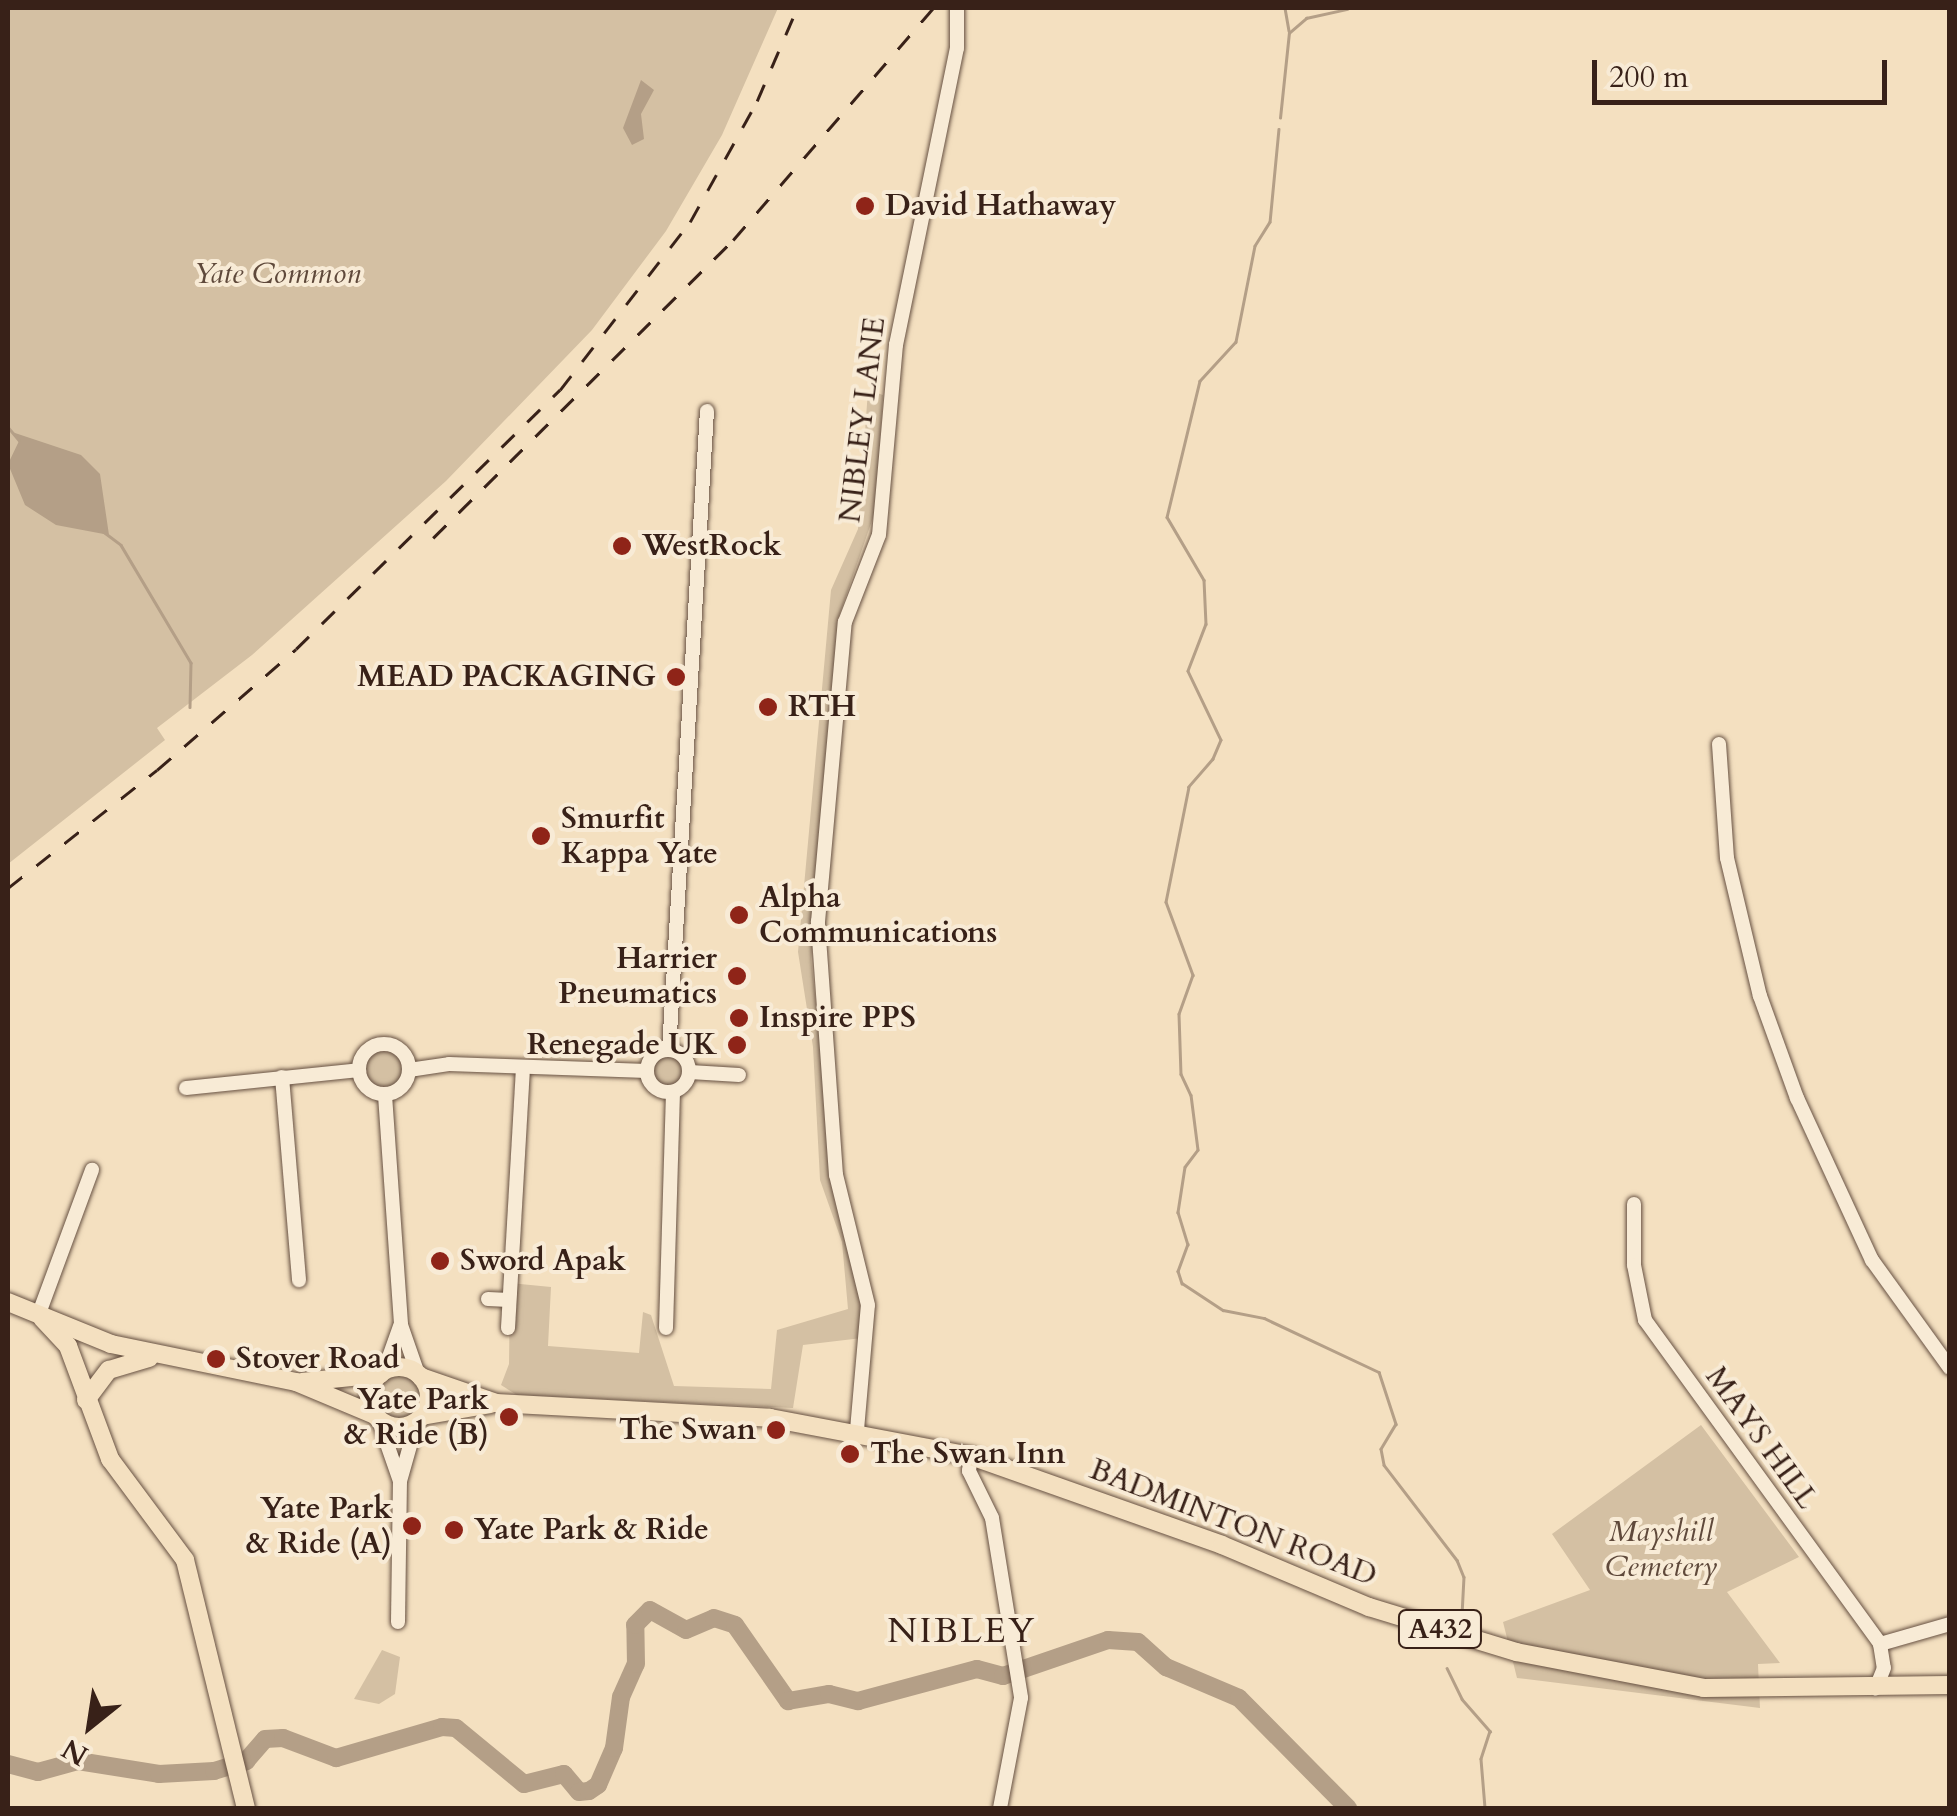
<!DOCTYPE html>
<html>
<head>
<meta charset="utf-8">
<style>
  body { margin:0 }
  #map { position:relative; width:1957px; height:1816px; overflow:hidden; background:#f4e0c0; font-family:Cardo,serif }
  div>[style] { position:absolute }
  [style*='--x'] { left:calc(var(--x)*1px); top:calc(var(--y)*1px); width:calc(var(--w)*1px); rotate:calc(var(--a)*1deg) }
  .green>* { inset:0; background:#d4c0a3 }
  .round { border-radius:50% }
  .water>* { inset:0; background:#b49f87 }
  .stream>* { height:2.5px; margin:-1.25px; padding:0 1.25px; transform-origin:1.25px; border-radius:1.25px; background:#b49f87 }
  .river>* { height:18px; margin:-9px; padding:0 9px; transform-origin:9px; border-radius:9px; background:#b49f87 }
  .roads { filter:drop-shadow(0 0 2px #675142) drop-shadow(0 0 2px #675142) }
  .minor>* { height:14px; margin:-7px; padding:0 7px; transform-origin:7px; border-radius:7px; background:#f8ebd6 }
  .minor>.ring { margin:-7px; padding:0; box-sizing:content-box; background:none; border:14px solid #f8ebd6; border-radius:50% }
  .major>* { height:18px; margin:-9px; padding:0 9px; transform-origin:9px; border-radius:9px; background:#f4e0c0 }
  .major>.ring { margin:-9px; padding:0; box-sizing:content-box; background:none; border:18px solid #f4e0c0; border-radius:50% }
  .rail>* { height:2.5px; margin-top:-1.25px; transform-origin:0; background:repeating-linear-gradient(90deg,#382118 0 18px,transparent 0 36px) }
  .dots>* { width:28px; height:28px; translate:-50% -50%; box-sizing:border-box; border:5px solid #f8ebd6; border-radius:50% }
  span { translate:-50% -50%; white-space:nowrap; text-align:center; line-height:1.15; -webkit-text-stroke:8px #f8ebd6; paint-order:stroke }
  .shield-label span { padding:2px 8px; background:#f8ebd6; border:2px solid; border-radius:8px; -webkit-text-stroke-width:0 }
  .shield-label { font-size:28px; color:#382118; font-weight:700 }
  .poi-label { font-size:30px; color:#382118; font-weight:700 }
  .left { translate:0 -50%; text-align:left }
  .right { translate:-100% -50%; text-align:right }
  .park-label { font-size:30px; color:#5f493b; font-style:italic }
  .street-label { font-size:30px; color:#382118 }
  .quarter-label { font-size:35px; color:#382118; letter-spacing:2.5px }
  .frame { position:absolute; inset:0; border:10px solid #382118; pointer-events:none }
  .north { position:absolute; left:40px; top:1676px; width:100px; height:100px; -webkit-text-stroke:8px #f8ebd6; paint-order:stroke; rotate:210deg; font-size:28px; font-weight:700; line-height:40px; text-align:center; color:#382118 }
  .north::after { content:''; display:block; margin:auto; width:35px; height:45px; background:#382118; clip-path:polygon(50% 0,100% 100%,50% 72%,0 100%) }
  .scale { position:absolute; left:1592px; top:60px; width:295px; height:45px; box-sizing:border-box; border:5px solid #382118; border-top:0; padding-left:12px; font-size:30px; line-height:35px; white-space:nowrap; color:#382118; -webkit-text-stroke:8px #f8ebd6; paint-order:stroke }
</style>
</head>
<body>
<div id="map">
  <div class="green">
    <div style="clip-path:polygon(8px 8px,778px 8px,722px 135px,666px 231px,592px 330px,446px 481px,252px 655px,157px 728px,165px 740px,8px 864px)"></div>
    <div style="clip-path:polygon(868px 390px,883px 395px,876px 509px,838px 619px,811px 959px,830px 1130px,865px 1315px,862px 1338px,803px 1345px,793px 1408px,517px 1395px,501px 1385px,509px 1364px,510px 1283px,551px 1287px,548px 1346px,639px 1353px,643px 1312px,651px 1315px,674px 1386px,771px 1389px,777px 1330px,848px 1309px,842px 1242px,820px 1180px,813px 1047px,798px 952px,831px 590px,858px 529px)"></div>
    <div class="round" style="left:364px;top:1048px;width:40px;height:40px"></div>
    <div class="round" style="left:652px;top:1055px;width:32px;height:32px"></div>
    <div class="round" style="left:376px;top:1373px;width:46px;height:46px"></div>
    <div style="clip-path:polygon(1701px 1425px,1799px 1557px,1727px 1592px,1780px 1663px,1758px 1664px,1760px 1708px,1517px 1678px,1503px 1622px,1590px 1590px,1552px 1534px)"></div>
    <div style="clip-path:polygon(382px 1650px,400px 1657px,395px 1694px,379px 1704px,354px 1699px)"></div>
  </div>
  <div class="water">
    <div style="clip-path:polygon(641px 80px,654px 90px,641px 114px,644px 139px,632px 145px,623px 128px)"></div>
    <div style="clip-path:polygon(12px 432px,81px 455px,100px 474px,109px 535px,56px 525px,25px 505px,8px 464px,19px 441px)"></div>
  </div>
  <div class="stream">
    <div style="--x:1285;--y:8;--w:23;--a:80"></div>
    <div style="--x:1353;--y:8;--w:1;--a:0"></div>
    <div style="--x:1280;--y:118;--w:85;--a:-84"></div>
    <div style="--x:1289;--y:33;--w:23;--a:-41"></div>
    <div style="--x:1306;--y:18;--w:42;--a:-12.4"></div>
    <div style="--x:1279;--y:129;--w:93;--a:95.5"></div>
    <div style="--x:1270;--y:222;--w:28;--a:122"></div>
    <div style="--x:1255;--y:246;--w:98;--a:101.2"></div>
    <div style="--x:1236;--y:342;--w:53;--a:132.7"></div>
    <div style="--x:1200;--y:381;--w:140;--a:103.6"></div>
    <div style="--x:1167;--y:517;--w:73;--a:59.6"></div>
    <div style="--x:1204;--y:580;--w:44;--a:87.4"></div>
    <div style="--x:1206;--y:624;--w:50;--a:111"></div>
    <div style="--x:1188;--y:671;--w:76;--a:64.4"></div>
    <div style="--x:1221;--y:740;--w:21;--a:113"></div>
    <div style="--x:1213;--y:759;--w:37;--a:131"></div>
    <div style="--x:1189;--y:787;--w:117;--a:101.3"></div>
    <div style="--x:1166;--y:902;--w:78;--a:69.7"></div>
    <div style="--x:1193;--y:975;--w:41;--a:109.7"></div>
    <div style="--x:1179;--y:1014;--w:60;--a:88.1"></div>
    <div style="--x:1181;--y:1074;--w:23;--a:65"></div>
    <div style="--x:1191;--y:1095;--w:55;--a:82.7"></div>
    <div style="--x:1198;--y:1150;--w:21;--a:127"></div>
    <div style="--x:1185;--y:1167;--w:46;--a:98.8"></div>
    <div style="--x:1178;--y:1212;--w:34;--a:73"></div>
    <div style="--x:1188;--y:1244;--w:29;--a:110"></div>
    <div style="--x:1178;--y:1271;--w:13;--a:72"></div>
    <div style="--x:1182;--y:1283;--w:49;--a:33.4"></div>
    <div style="--x:1223;--y:1310;--w:42;--a:11"></div>
    <div style="--x:1264;--y:1318;--w:127;--a:25.2"></div>
    <div style="--x:1379;--y:1372;--w:55;--a:71.9"></div>
    <div style="--x:1396;--y:1424;--w:29;--a:121"></div>
    <div style="--x:1381;--y:1449;--w:16;--a:79"></div>
    <div style="--x:1384;--y:1465;--w:120;--a:52.5"></div>
    <div style="--x:1457;--y:1560;--w:18;--a:68"></div>
    <div style="--x:1464;--y:1577;--w:39;--a:93"></div>
    <div style="--x:8;--y:427;--w:17;--a:50"></div>
    <div style="--x:104;--y:532;--w:21;--a:37"></div>
    <div style="--x:121;--y:545;--w:137;--a:59.3"></div>
    <div style="--x:191;--y:663;--w:44;--a:91.3"></div>
    <div style="--x:1447;--y:1668;--w:34;--a:64"></div>
    <div style="--x:1462;--y:1699;--w:43;--a:48.8"></div>
    <div style="--x:1490;--y:1731;--w:29;--a:108"></div>
    <div style="--x:1481;--y:1759;--w:49;--a:85.3"></div>
  </div>
  <div class="river">
    <div style="--x:8;--y:1764;--w:31;--a:15"></div>
    <div style="--x:38;--y:1772;--w:41;--a:-15.4"></div>
    <div style="--x:78;--y:1761;--w:82;--a:9.1"></div>
    <div style="--x:159;--y:1774;--w:55;--a:-3.1"></div>
    <div style="--x:214;--y:1771;--w:34;--a:-17"></div>
    <div style="--x:246;--y:1761;--w:29;--a:-49"></div>
    <div style="--x:265;--y:1739;--w:18;--a:-3"></div>
    <div style="--x:283;--y:1738;--w:57;--a:20.7"></div>
    <div style="--x:336;--y:1758;--w:110;--a:-16.3"></div>
    <div style="--x:442;--y:1727;--w:14;--a:4"></div>
    <div style="--x:456;--y:1728;--w:88;--a:39.5"></div>
    <div style="--x:524;--y:1784;--w:41;--a:-14"></div>
    <div style="--x:564;--y:1774;--w:23;--a:50"></div>
    <div style="--x:579;--y:1792;--w:10;--a:-6"></div>
    <div style="--x:589;--y:1791;--w:11;--a:-34"></div>
    <div style="--x:598;--y:1785;--w:40;--a:-66.6"></div>
    <div style="--x:614;--y:1748;--w:51;--a:-82.2"></div>
    <div style="--x:621;--y:1697;--w:36;--a:-66"></div>
    <div style="--x:636;--y:1664;--w:39;--a:-91"></div>
    <div style="--x:635;--y:1625;--w:21;--a:-45"></div>
    <div style="--x:650;--y:1610;--w:41;--a:29.1"></div>
    <div style="--x:686;--y:1630;--w:30;--a:-23"></div>
    <div style="--x:714;--y:1618;--w:22;--a:18"></div>
    <div style="--x:735;--y:1625;--w:93;--a:55.1"></div>
    <div style="--x:788;--y:1701;--w:42;--a:-9.7"></div>
    <div style="--x:829;--y:1694;--w:30;--a:14"></div>
    <div style="--x:858;--y:1701;--w:123;--a:-15.1"></div>
    <div style="--x:977;--y:1669;--w:27;--a:15"></div>
    <div style="--x:1003;--y:1676;--w:111;--a:-18.9"></div>
    <div style="--x:1108;--y:1640;--w:30;--a:4"></div>
    <div style="--x:1138;--y:1642;--w:38;--a:42"></div>
    <div style="--x:1166;--y:1667;--w:79;--a:23"></div>
    <div style="--x:1239;--y:1698;--w:155;--a:45.3"></div>
  </div>
  <div class="roads">
    <div class="minor">
      <div style="--x:1719;--y:744;--w:114;--a:86"></div>
      <div style="--x:1727;--y:858;--w:142;--a:76.6"></div>
      <div style="--x:1760;--y:996;--w:109;--a:70.1"></div>
      <div style="--x:1797;--y:1098;--w:179;--a:65.2"></div>
      <div style="--x:1872;--y:1260;--w:133;--a:54.2"></div>
      <div class="ring" style="left:359px;top:1044px;width:36px;height:36px"></div>
      <div style="--x:669;--y:1050;--w:640;--a:-86.6"></div>
      <div class="ring" style="left:647px;top:1050px;width:28px;height:28px"></div>
      <div style="--x:409;--y:1070;--w:40;--a:-8.5"></div>
      <div style="--x:449;--y:1064;--w:198;--a:2"></div>
      <div style="--x:690;--y:1072;--w:49;--a:3.5"></div>
      <div style="--x:282;--y:1077;--w:204;--a:85.2"></div>
      <div style="--x:186;--y:1088;--w:174;--a:-5.9"></div>
      <div style="--x:385;--y:1095;--w:231;--a:86"></div>
      <div style="--x:401;--y:1325;--w:52;--a:70.9"></div>
      <div style="--x:1634;--y:1204;--w:61;--a:90"></div>
      <div style="--x:1634;--y:1265;--w:56;--a:78.7"></div>
      <div style="--x:1645;--y:1320;--w:400;--a:54"></div>
      <div style="--x:1880;--y:1644;--w:24;--a:81"></div>
      <div style="--x:1884;--y:1668;--w:22;--a:112"></div>
      <div style="--x:488;--y:1299;--w:21;--a:3"></div>
      <div style="--x:38;--y:1316;--w:156;--a:-69.7"></div>
      <div style="--x:508;--y:1328;--w:261;--a:-86.7"></div>
      <div style="--x:666;--y:1328;--w:236;--a:-88.3"></div>
      <div style="--x:384;--y:1371;--w:48;--a:-70.4"></div>
      <div style="--x:378;--y:1418;--w:67;--a:70.8"></div>
      <div style="--x:857;--y:1430;--w:125;--a:-85"></div>
      <div style="--x:868;--y:1305;--w:134;--a:-103.8"></div>
      <div style="--x:836;--y:1175;--w:254;--a:-94.1"></div>
      <div style="--x:818;--y:922;--w:301;--a:-84.9"></div>
      <div style="--x:845;--y:622;--w:93;--a:-68.7"></div>
      <div style="--x:879;--y:535;--w:191;--a:-84.9"></div>
      <div style="--x:896;--y:345;--w:303;--a:-78.4"></div>
      <div style="--x:957;--y:48;--w:40;--a:-90"></div>
      <div style="--x:971;--y:1456;--w:15;--a:98"></div>
      <div style="--x:969;--y:1471;--w:52;--a:63.9"></div>
      <div style="--x:992;--y:1518;--w:182;--a:80.8"></div>
      <div style="--x:1021;--y:1698;--w:112;--a:100.8"></div>
      <div style="--x:398;--y:1622;--w:141;--a:-89.2"></div>
      <div style="--x:400;--y:1481;--w:62;--a:-74.2"></div>
      <div style="--x:1880;--y:1644;--w:73;--a:-15.9"></div>
    </div>
    <div class="major">
      <div style="--x:8;--y:1302;--w:111;--a:22.2"></div>
      <div style="--x:111;--y:1344;--w:189;--a:11.6"></div>
      <div style="--x:296;--y:1382;--w:86;--a:22.7"></div>
      <div style="--x:42;--y:1318;--w:38;--a:47"></div>
      <div style="--x:68;--y:1346;--w:121;--a:69.6"></div>
      <div style="--x:110;--y:1459;--w:126;--a:53.4"></div>
      <div style="--x:185;--y:1560;--w:255;--a:76.2"></div>
      <div class="ring" style="left:369px;top:1367px;width:42px;height:42px"></div>
      <div style="--x:421;--y:1377;--w:79;--a:19.1"></div>
      <div style="--x:496;--y:1403;--w:274;--a:3.1"></div>
      <div style="--x:770;--y:1418;--w:205;--a:10.7"></div>
      <div style="--x:971;--y:1456;--w:266;--a:19.5"></div>
      <div style="--x:1222;--y:1545;--w:160;--a:22.9"></div>
      <div style="--x:1369;--y:1607;--w:154;--a:17"></div>
      <div style="--x:1516;--y:1652;--w:191;--a:10.8"></div>
      <div style="--x:1704;--y:1688;--w:246;--a:-0.7"></div>
      <div style="--x:302;--y:1382;--w:79;--a:-5.8"></div>
      <div style="--x:86;--y:1400;--w:38;--a:-53"></div>
      <div style="--x:109;--y:1370;--w:42;--a:-16.7"></div>
      <div style="--x:422;--y:1416;--w:69;--a:-10"></div>
    </div>
  </div>
  <div class="rail">
    <div style="--x:433;--y:538;--w:423;--a:-44.8"></div>
    <div style="--x:733;--y:240;--w:306;--a:-49.2"></div>
    <div style="--x:8;--y:888;--w:190;--a:-38.4"></div>
    <div style="--x:157;--y:770;--w:184;--a:-41"></div>
    <div style="--x:296;--y:649;--w:370;--a:-44.5"></div>
    <div style="--x:560;--y:390;--w:212;--a:-52.3"></div>
    <div style="--x:690;--y:222;--w:138;--a:-61"></div>
    <div style="--x:757;--y:101;--w:101;--a:-66.7"></div>
  </div>
  <div class="dots">
    <div style="left:865px;top:206px;background:#8f2418"></div>
    <div style="left:622px;top:546px;background:#8f2418"></div>
    <div style="left:676px;top:677px;background:#8f2418"></div>
    <div style="left:768px;top:707px;background:#8f2418"></div>
    <div style="left:541px;top:836px;background:#8f2418"></div>
    <div style="left:739px;top:915px;background:#8f2418"></div>
    <div style="left:737px;top:976px;background:#8f2418"></div>
    <div style="left:739px;top:1018px;background:#8f2418"></div>
    <div style="left:737px;top:1045px;background:#8f2418"></div>
    <div style="left:440px;top:1261px;background:#8f2418"></div>
    <div style="left:216px;top:1359px;background:#8f2418"></div>
    <div style="left:509px;top:1417px;background:#8f2418"></div>
    <div style="left:776px;top:1430px;background:#8f2418"></div>
    <div style="left:850px;top:1454px;background:#8f2418"></div>
    <div style="left:412px;top:1526px;background:#8f2418"></div>
    <div style="left:454px;top:1530px;background:#8f2418"></div>
  </div>
  <div class="shield-label">
    <span style="left:1440px;top:1629px">A432</span>
  </div>
  <div class="poi-label">
    <span class="left" style="left:885px;top:206px">David Hathaway</span>
    <span class="left" style="left:642px;top:546px">WestRock</span>
    <span class="right" style="left:656px;top:677px">MEAD PACKAGING</span>
    <span class="left" style="left:788px;top:707px">RTH</span>
    <span class="left" style="left:561px;top:836px">Smurfit<br>Kappa Yate</span>
    <span class="left" style="left:759px;top:915px">Alpha<br>Communications</span>
    <span class="right" style="left:717px;top:976px">Harrier<br>Pneumatics</span>
    <span class="left" style="left:759px;top:1018px">Inspire PPS</span>
    <span class="right" style="left:717px;top:1045px">Renegade UK</span>
    <span class="left" style="left:460px;top:1261px">Sword Apak</span>
    <span class="left" style="left:236px;top:1359px">Stover Road</span>
    <span class="right" style="left:489px;top:1417px">Yate Park<br>&amp; Ride (B)</span>
    <span class="right" style="left:756px;top:1430px">The Swan</span>
    <span class="left" style="left:870px;top:1454px">The Swan Inn</span>
    <span class="right" style="left:392px;top:1526px">Yate Park<br>&amp; Ride (A)</span>
    <span class="left" style="left:474px;top:1530px">Yate Park &amp; Ride</span>
  </div>
  <div class="park-label">
    <span style="left:277px;top:274px">Yate Common</span>
    <span style="left:1661px;top:1549px">Mayshill<br>Cemetery</span>
  </div>
  <div class="street-label">
    <span style="left:863px;top:420px;rotate:-83deg">NIBLEY LANE</span>
    <span style="left:1761px;top:1438px;rotate:54deg">MAYS HILL</span>
    <span style="left:1233px;top:1523px;rotate:21deg">BADMINTON ROAD</span>
  </div>
  <div class="quarter-label">
    <span style="left:962px;top:1631px">NIBLEY</span>
  </div>
  <div class="frame"></div>
  <div class="north">N</div>
  <div class="scale">200 m</div>
</div>
</body>
</html>
